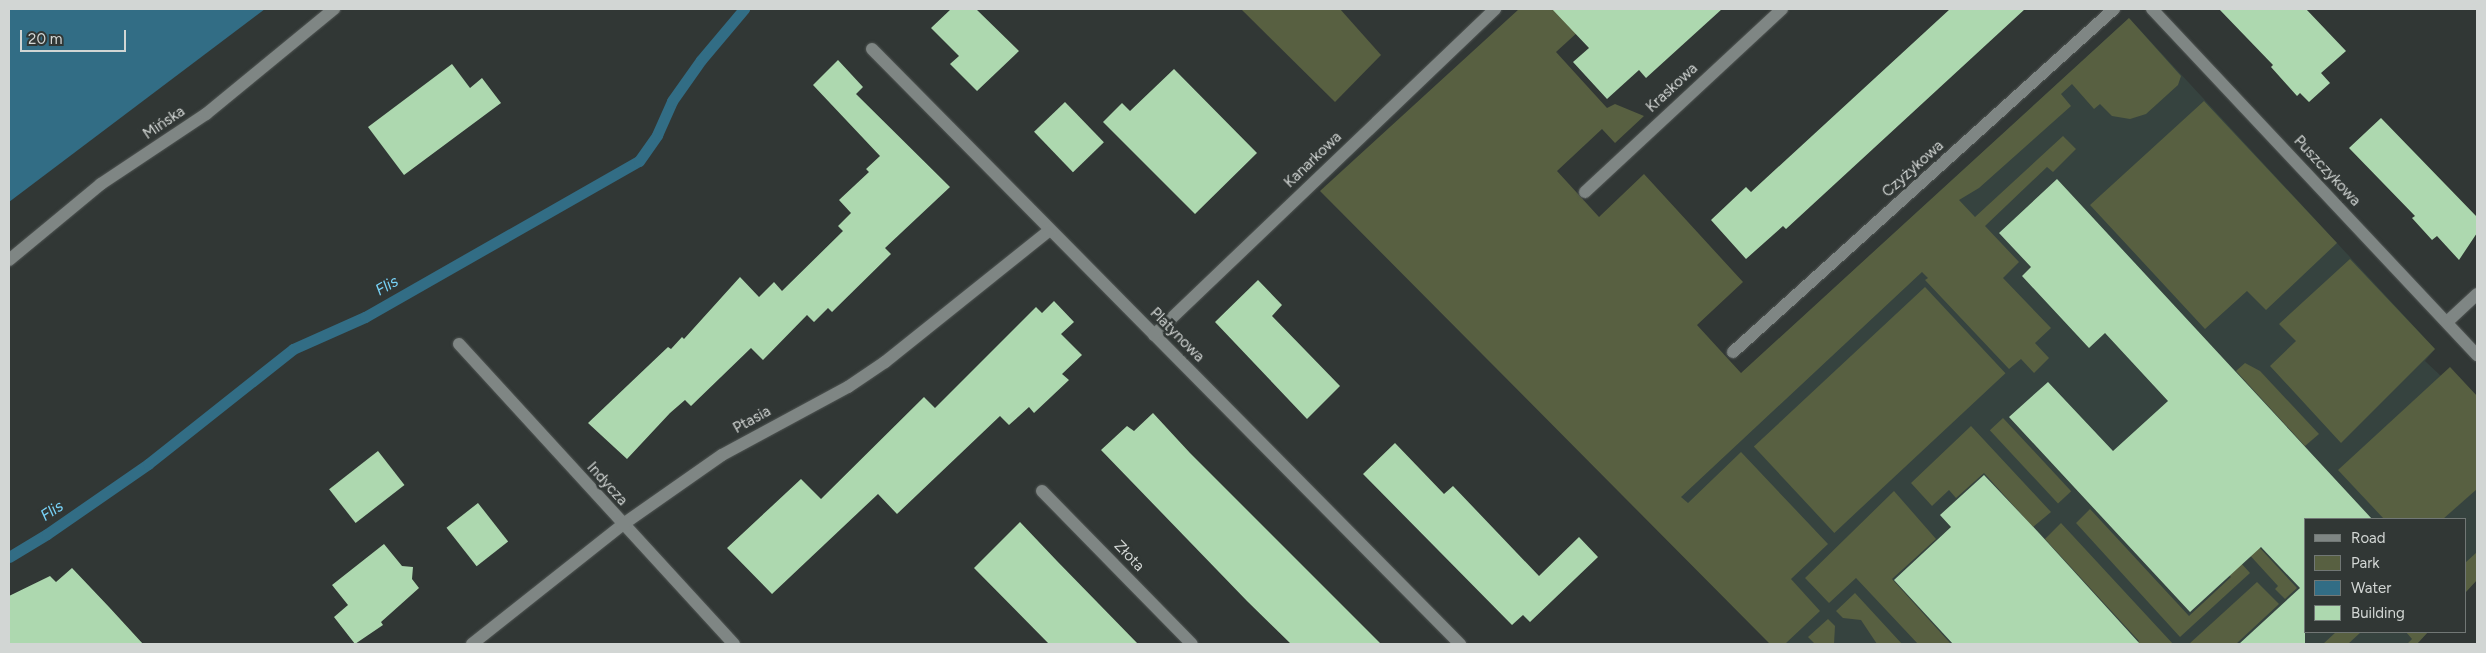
<!DOCTYPE html>
<html>
<head>
<meta charset="utf-8">
<style>
  body { margin:0 }
  #map { position:relative; width:2486px; height:653px; overflow:hidden; background:#313735; font-family:Figtree,sans-serif }
  div>[style] { position:absolute }
  [style*='--x'] { left:calc(var(--x)*1px); top:calc(var(--y)*1px); width:calc(var(--w)*1px); rotate:calc(var(--a)*1deg) }
  .built>* { inset:0; background:#36433f }
  .green>* { inset:0; background:#586041; transform-origin:0 0 }
  .water>* { inset:0; background:#326d85 }
  .stream>* { height:11px; margin:-5.5px; padding:0 5.5px; transform-origin:5.5px; border-radius:5.5px; background:#326d85 }
  .building>* { inset:0; background:#add8af; transform-origin:0 0 }
  .roads { filter:drop-shadow(0 0 1px #505553) drop-shadow(0 0 1px #505553) }
  .minor>* { height:12px; margin:-6px; padding:0 6px; transform-origin:6px; border-radius:6px; background:#7f8684 }
  span { translate:-50% -50%; white-space:nowrap; text-align:center; line-height:1.15; -webkit-text-stroke:5px #313735; paint-order:stroke }
  .street-label { font-size:15px; color:#d2d6d4 }
  .water-label { font-size:16px; color:#78d2f7; font-style:italic }
  .frame { position:absolute; inset:0; border:10px solid #d2d6d4; pointer-events:none }
  .legend { position:absolute; left:2304px; top:518px; width:162px; height:115px; box-sizing:border-box; background:#313735; border:1px solid #717775; margin:0; padding:6px 9px; list-style:none; font-size:15px; color:#d2d6d4 }
  .legend li { display:flex; align-items:center; gap:10px; height:25px }
  .legend b { width:25px; border:1px solid #717775 }
  .scale { position:absolute; left:20px; top:30px; width:106px; height:22px; box-sizing:border-box; border:2px solid #d2d6d4; border-top:0; padding-left:6px; font-size:15px; line-height:18px; white-space:nowrap; color:#d2d6d4; -webkit-text-stroke:4px #313735; paint-order:stroke }
</style>
</head>
<body>
<div id="map">
  <div class="built">
    <div style="clip-path:polygon(2129px 18px,2435px 349px,2425px 361px,2441px 376px,2459px 377px,2477px 396px,2477px 580px,2465px 593px,2465px 519px,2305px 519px,2305px 632px,2428px 632px,2417px 644px,1770px 644px,1616px 488px)"></div>
  </div>
  <div class="green">
    <div style="clip-path:polygon(1241px 9px,1340px 9px,1381px 55px,1335px 102px)"></div>
    <div style="clip-path:polygon(1519px 9px,1613px 9px,1625px 21px,1591px 20px,1556px 52px,1607px 108px,1615px 104px,1644px 116px,1615px 143px,1602px 129px,1557px 171px,1599px 217px,1644px 174px,1743px 282px,1697px 325px,1741px 373px,2129px 18px,2181px 76px,2178px 85px,2146px 114px,2130px 119px,2112px 116px,2100px 104px,2094px 109px,2072px 84px,2061px 94px,2071px 106px,1979px 188px,1959px 200px,1975px 217px,2063px 136px,2076px 149px,2053px 172px,2047px 167px,1985px 226px,2019px 262px,2003px 278px,2051px 328px,2035px 343px,2049px 358px,2034px 373px,2021px 359px,2009px 369px,1925px 280px,1928px 278px,1922px 272px,1681px 497px,1688px 503px,1741px 452px,1828px 544px,1791px 579px,1820px 611px,1785px 644px,1770px 644px,1320px 191px)"></div>
    <div style="clip-path:polygon(2204px 101px,2337px 243px,2266px 310px,2247px 291px,2205px 329px,2090px 205px)"></div>
    <div style="clip-path:polygon(2350px 259px,2435px 349px,2341px 443px,2270px 366px,2296px 341px,2279px 324px)"></div>
    <div style="left:1925px;top:287px;width:118px;height:234px;rotate:47deg"></div>
    <div style="clip-path:polygon(2245px 363px,2260px 371px,2319px 434px,2305px 446px,2236px 371px)"></div>
    <div style="clip-path:polygon(2450px 367px,2477px 396px,2477px 489px,2443px 519px,2384px 519px,2338px 470px)"></div>
    <div style="left:2003px;top:418px;width:100px;height:18px;rotate:47deg"></div>
    <div style="clip-path:polygon(1971px 426px,2051px 512px,2033px 527px,1984px 473px,1956px 498px,1949px 490px,1932px 506px,1911px 483px)"></div>
    <div style="clip-path:polygon(1894px 491px,1936px 539px,1892px 579px,1951px 644px,1918px 644px,1856px 578px,1829px 603px,1805px 578px)"></div>
    <div style="clip-path:polygon(2164px 501px,2188px 505px,2250px 573px,2180px 637px,2076px 523px,2090px 509px,2189px 616px,2231px 577px)"></div>
    <div style="clip-path:polygon(2218px 503px,2297px 588px,2285px 599px,2275px 589px,2278px 586px,2204px 505px)"></div>
    <div style="clip-path:polygon(2061px 523px,2173px 644px,2136px 644px,2139px 641px,2045px 539px)"></div>
    <div style="clip-path:polygon(2477px 552px,2477px 580px,2465px 593px,2465px 563px)"></div>
    <div style="clip-path:polygon(2257px 582px,2279px 604px,2236px 644px,2189px 644px)"></div>
    <div style="clip-path:polygon(1855px 593px,1902px 644px,1877px 644px,1861px 620px,1843px 618px,1836px 611px)"></div>
    <div style="clip-path:polygon(1828px 619px,1835px 626px,1834px 644px,1815px 644px,1808px 637px)"></div>
    <div style="clip-path:polygon(2336px 632px,2361px 632px,2348px 644px,2323px 644px)"></div>
    <div style="clip-path:polygon(2406px 632px,2428px 632px,2417px 644px,2407px 644px,2412px 639px)"></div>
  </div>
  <div class="water">
    <div style="clip-path:polygon(9px 9px,265px 9px,9px 202px)"></div>
  </div>
  <div class="stream">
    <div style="--x:9;--y:557;--w:44;--a:-31.2"></div>
    <div style="--x:47;--y:534;--w:123;--a:-34.7"></div>
    <div style="--x:148;--y:464;--w:185;--a:-38.4"></div>
    <div style="--x:293;--y:349;--w:79;--a:-24"></div>
    <div style="--x:365;--y:317;--w:315;--a:-29.7"></div>
    <div style="--x:639;--y:161;--w:32;--a:-55"></div>
    <div style="--x:657;--y:135;--w:37;--a:-66"></div>
    <div style="--x:672;--y:101;--w:50;--a:-54.7"></div>
    <div style="--x:701;--y:60;--w:67;--a:-49.9"></div>
  </div>
  <div class="building">
    <div style="clip-path:polygon(951px 9px,976px 9px,1019px 51px,977px 91px,950px 64px,959px 56px,931px 28px)"></div>
    <div style="clip-path:polygon(1552px 9px,1722px 9px,1646px 78px,1639px 70px,1607px 99px,1573px 62px,1589px 48px)"></div>
    <div style="clip-path:polygon(1950px 9px,2025px 9px,1786px 229px,1783px 226px,1746px 259px,1711px 220px,1746px 187px,1751px 192px)"></div>
    <div style="clip-path:polygon(2219px 9px,2306px 9px,2346px 51px,2321px 73px,2330px 83px,2309px 102px,2300px 93px,2297px 96px,2271px 67px,2273px 65px)"></div>
    <div style="clip-path:polygon(838px 60px,863px 87px,856px 94px,950px 187px,885px 248px,891px 254px,832px 312px,828px 308px,814px 322px,807px 315px,763px 360px,751px 348px,691px 406px,685px 400px,670px 413px,627px 459px,588px 423px,668px 347px,671px 349px,682px 337px,684px 339px,740px 277px,759px 297px,774px 282px,782px 291px,843px 231px,838px 226px,851px 213px,839px 200px,869px 172px,866px 169px,880px 156px,813px 85px)"></div>
    <div style="clip-path:polygon(452px 64px,470px 88px,482px 78px,501px 103px,404px 175px,368px 127px)"></div>
    <div style="clip-path:polygon(1174px 69px,1257px 153px,1195px 214px,1103px 122px,1122px 103px,1130px 111px)"></div>
    <div style="left:1065px;top:102px;width:56px;height:43px;rotate:46deg"></div>
    <div style="clip-path:polygon(2381px 118px,2477px 217px,2477px 233px,2459px 260px,2437px 236px,2432px 240px,2412px 218px,2415px 216px,2349px 148px)"></div>
    <div style="clip-path:polygon(2057px 179px,2372px 519px,2305px 519px,2305px 644px,2239px 644px,2300px 588px,2261px 547px,2190px 612px,2009px 417px,2048px 382px,2113px 451px,2168px 401px,2105px 333px,2089px 348px,2022px 276px,2031px 267px,1999px 233px)"></div>
    <div style="clip-path:polygon(1258px 280px,1282px 305px,1272px 316px,1340px 386px,1307px 419px,1215px 322px)"></div>
    <div style="clip-path:polygon(1054px 301px,1074px 322px,1061px 334px,1082px 355px,1062px 374px,1069px 380px,1034px 413px,1029px 407px,1009px 425px,1000px 416px,897px 514px,878px 494px,772px 594px,727px 548px,801px 479px,821px 499px,924px 397px,935px 408px,1036px 307px,1042px 313px)"></div>
    <div style="clip-path:polygon(1153px 413px,1190px 453px,1381px 644px,1291px 644px,1247px 601px,1101px 450px,1127px 426px,1134px 431px)"></div>
    <div style="clip-path:polygon(1395px 443px,1444px 494px,1453px 486px,1539px 576px,1579px 537px,1598px 557px,1530px 622px,1523px 615px,1512px 625px,1363px 474px)"></div>
    <div style="left:378px;top:451px;width:43px;height:62px;rotate:52deg"></div>
    <div style="clip-path:polygon(1984px 475px,2039px 533px,2140px 644px,1953px 644px,1894px 580px,1951px 527px,1940px 515px)"></div>
    <div style="left:478px;top:503px;width:49px;height:40px;rotate:52deg"></div>
    <div style="clip-path:polygon(1020px 522px,1057px 561px,1138px 644px,1049px 644px,974px 568px)"></div>
    <div style="clip-path:polygon(384px 544px,402px 566px,413px 567px,412px 579px,419px 588px,381px 622px,383px 625px,355px 644px,334px 617px,348px 605px,332px 585px)"></div>
    <div style="clip-path:polygon(72px 568px,109px 607px,143px 644px,9px 644px,9px 596px,50px 576px,56px 582px)"></div>
  </div>
  <div class="roads">
    <div class="minor">
      <div style="--x:2152;--y:9;--w:475;--a:46.8"></div>
      <div style="--x:872;--y:49;--w:837;--a:45.34"></div>
      <div style="--x:1585;--y:192;--w:269;--a:-42.9"></div>
      <div style="--x:9;--y:260;--w:119;--a:-39.6"></div>
      <div style="--x:101;--y:184;--w:126;--a:-33.7"></div>
      <div style="--x:206;--y:114;--w:166;--a:-39.4"></div>
      <div style="--x:2447;--y:322;--w:41;--a:-43"></div>
      <div style="--x:1154;--y:335;--w:472;--a:-43.7"></div>
      <div style="--x:459;--y:344;--w:407;--a:47.5"></div>
      <div style="--x:1733;--y:352;--w:513;--a:-42"></div>
      <div style="--x:1042;--y:491;--w:214;--a:45.6"></div>
      <div style="--x:472;--y:644;--w:191;--a:-38.4"></div>
      <div style="--x:622;--y:525;--w:122;--a:-35"></div>
      <div style="--x:722;--y:455;--w:143;--a:-28.4"></div>
      <div style="--x:848;--y:387;--w:45;--a:-34"></div>
      <div style="--x:885;--y:362;--w:211;--a:-38.7"></div>
    </div>
  </div>
  <div class="street-label">
    <span style="left:1672px;top:88px;rotate:-43deg">Kraskowa</span>
    <span style="left:164px;top:123px;rotate:-34deg">Mińska</span>
    <span style="left:1313px;top:160px;rotate:-44deg">Kanarkowa</span>
    <span style="left:1913px;top:169px;rotate:-42deg">Czyżykowa</span>
    <span style="left:2327px;top:171px;rotate:47deg">Puszczykowa</span>
    <span style="left:1177px;top:335px;rotate:45deg">Platynowa</span>
    <span style="left:752px;top:420px;rotate:-29deg">Ptasia</span>
    <span style="left:607px;top:484px;rotate:48deg">Indycza</span>
    <span style="left:1129px;top:556px;rotate:46deg">Złota</span>
  </div>
  <div class="water-label">
    <span style="left:387px;top:286px;rotate:-30deg">Flis</span>
    <span style="left:52px;top:511px;rotate:-34deg">Flis</span>
  </div>
  <div class="frame"></div>
  <ul class="legend">
  <li><b style="height:6px;background:#7f8684"></b>Road</li>
  <li><b style="height:14px;background:#586041"></b>Park</li>
  <li><b style="height:14px;background:#326d85"></b>Water</li>
  <li><b style="height:14px;background:#add8af"></b>Building</li>
  </ul>
  <div class="scale">20 m</div>
</div>
</body>
</html>
